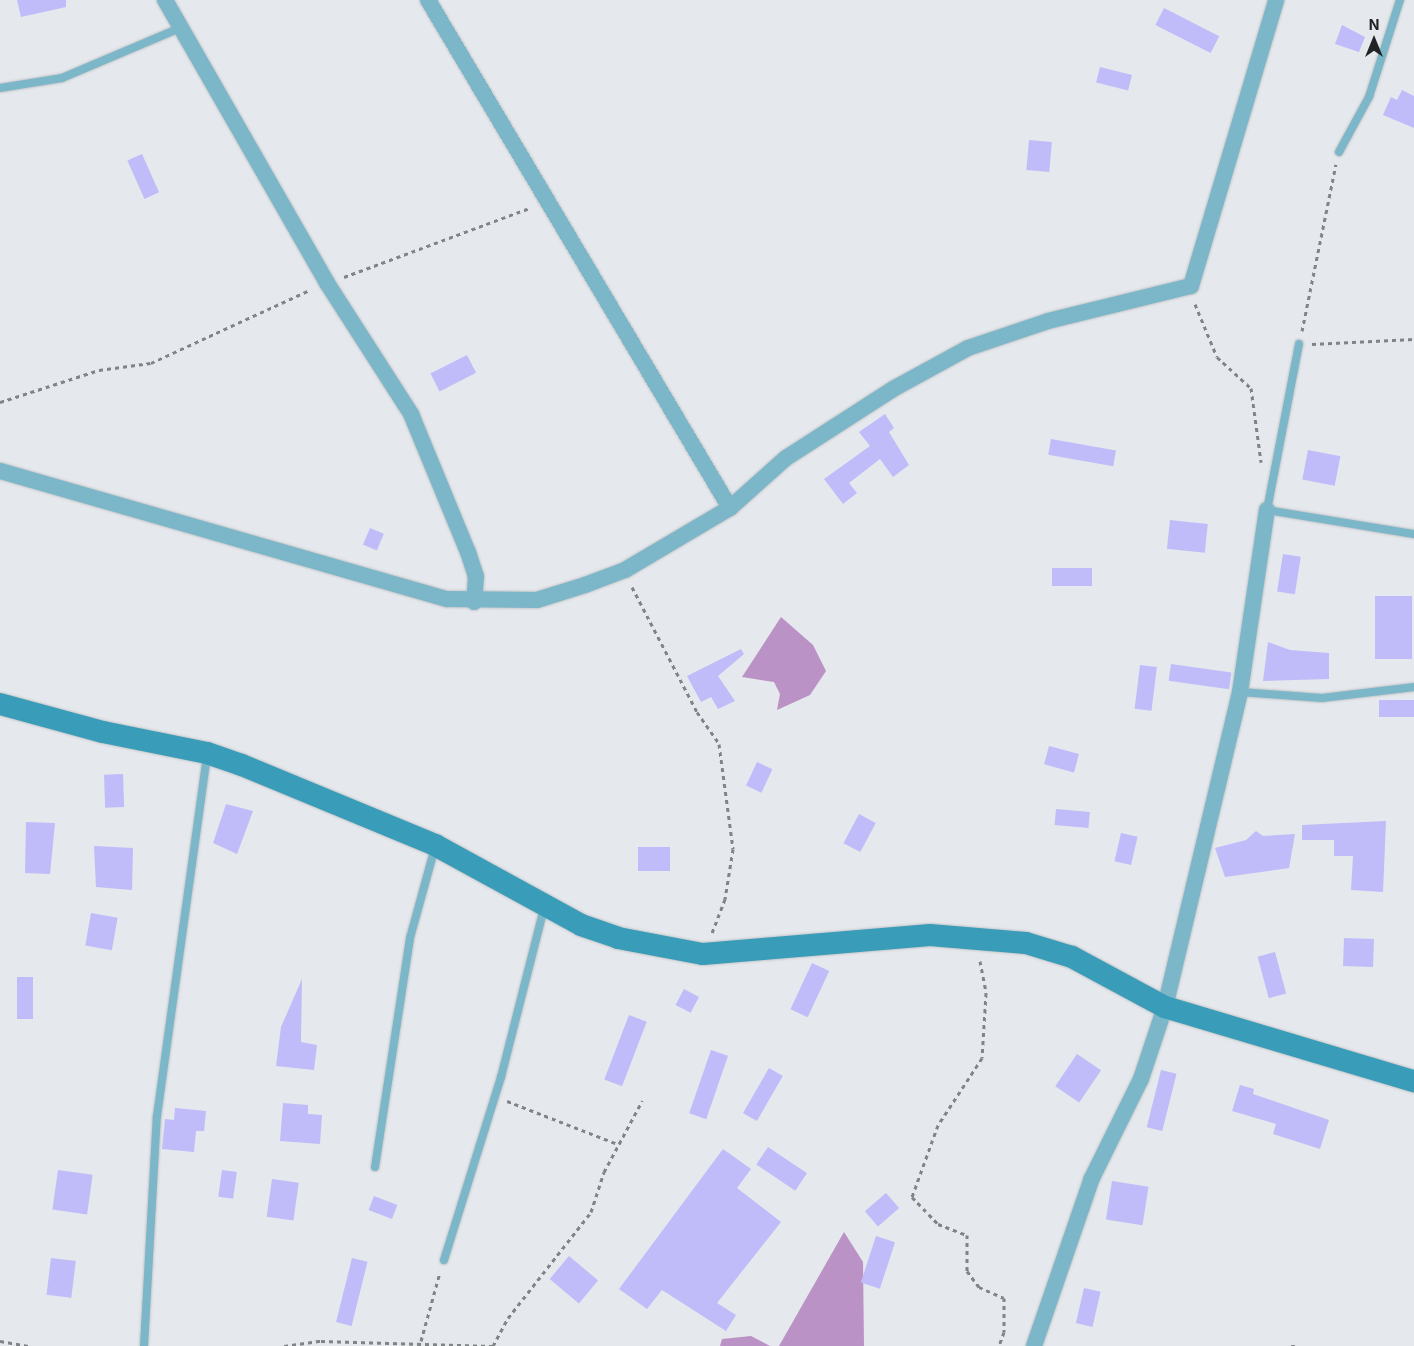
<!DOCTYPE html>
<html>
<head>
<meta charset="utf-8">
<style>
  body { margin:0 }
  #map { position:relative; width:1414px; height:1346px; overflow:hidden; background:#e5e8ec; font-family:Inter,sans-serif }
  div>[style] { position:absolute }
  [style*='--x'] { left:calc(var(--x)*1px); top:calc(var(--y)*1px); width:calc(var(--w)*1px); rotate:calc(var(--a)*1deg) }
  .forest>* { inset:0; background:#bb92c5 }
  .building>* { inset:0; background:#bfbcf9; transform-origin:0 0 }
  .path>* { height:3px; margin-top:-1.5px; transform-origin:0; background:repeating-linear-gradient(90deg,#818386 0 4px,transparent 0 8px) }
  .roads { filter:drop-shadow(0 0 1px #c2c5c8) drop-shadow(0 0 1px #c2c5c8) }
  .lane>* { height:8px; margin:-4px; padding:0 4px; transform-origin:4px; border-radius:4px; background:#7cb6c9 }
  .street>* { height:16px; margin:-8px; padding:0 8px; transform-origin:8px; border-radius:8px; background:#7cb6c9 }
  .secondary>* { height:22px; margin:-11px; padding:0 11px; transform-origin:11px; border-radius:11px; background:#399cb9 }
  span { translate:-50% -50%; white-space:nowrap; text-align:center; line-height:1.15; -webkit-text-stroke:4px #e5e8ec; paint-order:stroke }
  .north { position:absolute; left:1349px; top:15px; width:50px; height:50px; -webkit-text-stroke:4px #e5e8ec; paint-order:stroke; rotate:0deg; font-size:14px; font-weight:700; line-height:20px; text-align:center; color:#222325 }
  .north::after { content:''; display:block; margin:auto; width:18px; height:22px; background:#222325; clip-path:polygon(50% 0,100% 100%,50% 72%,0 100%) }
</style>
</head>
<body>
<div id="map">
  <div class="forest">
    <div style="clip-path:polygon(781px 617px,813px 645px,826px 671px,810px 695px,777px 710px,780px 694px,774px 682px,742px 677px)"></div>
    <div style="clip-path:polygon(844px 1232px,863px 1262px,864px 1346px,779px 1346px)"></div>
    <div style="clip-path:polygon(751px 1336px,770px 1346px,720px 1346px,722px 1339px)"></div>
  </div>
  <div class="building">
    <div style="clip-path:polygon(17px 0,66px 0,66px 7px,21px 17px)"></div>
    <div style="left:1164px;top:8px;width:62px;height:19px;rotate:27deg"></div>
    <div style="clip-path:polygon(1342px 25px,1365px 37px,1359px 52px,1335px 44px)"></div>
    <div style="left:1100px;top:67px;width:33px;height:16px;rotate:14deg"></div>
    <div style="clip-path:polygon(1402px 90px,1414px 96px,1414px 128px,1383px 115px,1391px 97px,1397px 100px)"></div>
    <div style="left:1029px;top:140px;width:23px;height:30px;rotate:5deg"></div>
    <div style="left:142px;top:154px;width:42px;height:16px;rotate:66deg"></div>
    <div style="left:467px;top:355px;width:20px;height:41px;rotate:63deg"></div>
    <div style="clip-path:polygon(885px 414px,894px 428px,889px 432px,909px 465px,893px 477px,880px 459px,849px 483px,857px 493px,843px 504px,824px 479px,870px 446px,859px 432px)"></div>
    <div style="left:1051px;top:439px;width:66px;height:16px;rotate:10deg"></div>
    <div style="left:1308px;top:450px;width:33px;height:30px;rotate:11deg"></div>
    <div style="left:1170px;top:520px;width:38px;height:29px;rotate:6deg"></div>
    <div style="left:370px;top:528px;width:15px;height:18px;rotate:23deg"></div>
    <div style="left:1283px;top:554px;width:18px;height:38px;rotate:9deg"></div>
    <div style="left:1052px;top:568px;width:40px;height:18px"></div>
    <div style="left:1412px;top:596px;width:63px;height:37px;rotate:90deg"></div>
    <div style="clip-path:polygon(1268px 642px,1290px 650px,1329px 653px,1329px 679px,1263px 681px)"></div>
    <div style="clip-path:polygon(741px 649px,744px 654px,718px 676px,735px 701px,718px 709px,711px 697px,701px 702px,687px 676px)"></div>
    <div style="left:1171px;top:664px;width:61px;height:17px;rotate:8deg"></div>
    <div style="left:1140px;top:665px;width:17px;height:44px;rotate:7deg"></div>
    <div style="left:1414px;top:700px;width:17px;height:35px;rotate:90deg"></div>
    <div style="left:1049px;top:746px;width:31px;height:19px;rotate:15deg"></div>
    <div style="left:757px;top:762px;width:17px;height:26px;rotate:25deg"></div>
    <div style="left:123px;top:774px;width:33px;height:19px;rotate:88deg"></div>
    <div style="clip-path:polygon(226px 804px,253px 811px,237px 854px,213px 843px)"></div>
    <div style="left:1056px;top:809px;width:34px;height:16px;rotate:5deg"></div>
    <div style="left:859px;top:814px;width:19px;height:33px;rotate:28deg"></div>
    <div style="clip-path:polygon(1386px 821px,1383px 892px,1351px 890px,1353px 856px,1334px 856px,1334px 840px,1302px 840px,1302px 825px)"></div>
    <div style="clip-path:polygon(26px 822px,55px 823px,50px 874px,25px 873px)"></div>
    <div style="clip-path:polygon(1256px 831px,1263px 836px,1295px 834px,1289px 868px,1225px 877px,1215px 848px,1246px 840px)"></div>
    <div style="left:1121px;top:833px;width:17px;height:29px;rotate:13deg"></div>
    <div style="clip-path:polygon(94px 846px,133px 848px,132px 890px,96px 887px)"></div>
    <div style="left:638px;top:847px;width:32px;height:24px"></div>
    <div style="left:91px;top:913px;width:27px;height:33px;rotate:10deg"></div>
    <div style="left:1344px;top:938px;width:30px;height:28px;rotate:2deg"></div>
    <div style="left:1275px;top:952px;width:43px;height:18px;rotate:75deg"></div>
    <div style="left:812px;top:963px;width:19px;height:51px;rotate:25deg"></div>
    <div style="left:17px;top:977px;width:16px;height:42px"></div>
    <div style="clip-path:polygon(302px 979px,301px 1042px,317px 1045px,314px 1070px,276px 1066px,281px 1027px)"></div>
    <div style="left:684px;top:989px;width:17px;height:18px;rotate:28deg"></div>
    <div style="left:629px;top:1015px;width:19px;height:69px;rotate:21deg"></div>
    <div style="left:711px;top:1050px;width:18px;height:67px;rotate:19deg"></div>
    <div style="left:1077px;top:1054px;width:29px;height:39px;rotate:34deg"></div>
    <div style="left:769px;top:1068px;width:16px;height:52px;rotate:30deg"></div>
    <div style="left:1161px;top:1070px;width:16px;height:59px;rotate:14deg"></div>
    <div style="clip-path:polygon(1240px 1085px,1254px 1089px,1253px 1094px,1329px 1120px,1320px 1149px,1273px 1134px,1276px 1124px,1232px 1111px)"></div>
    <div style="clip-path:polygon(283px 1103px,308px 1105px,308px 1114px,322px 1115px,320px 1144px,280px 1141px)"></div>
    <div style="clip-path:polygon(175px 1108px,206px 1111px,204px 1131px,196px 1131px,194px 1152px,162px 1149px,165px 1119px,174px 1120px)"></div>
    <div style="left:768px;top:1147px;width:47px;height:21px;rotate:34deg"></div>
    <div style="clip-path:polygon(723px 1149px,751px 1169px,737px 1188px,781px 1222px,717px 1303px,736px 1315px,726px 1331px,662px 1290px,647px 1309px,619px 1289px)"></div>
    <div style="left:58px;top:1170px;width:35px;height:40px;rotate:8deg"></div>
    <div style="left:222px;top:1170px;width:15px;height:27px;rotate:8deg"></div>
    <div style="left:272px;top:1179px;width:27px;height:38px;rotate:8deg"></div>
    <div style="left:1112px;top:1181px;width:37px;height:39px;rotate:9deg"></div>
    <div style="left:886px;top:1193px;width:20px;height:28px;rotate:49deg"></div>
    <div style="left:374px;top:1196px;width:25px;height:15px;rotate:21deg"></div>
    <div style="left:876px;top:1236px;width:20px;height:49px;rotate:18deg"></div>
    <div style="left:569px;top:1256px;width:38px;height:30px;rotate:40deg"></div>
    <div style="left:51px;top:1258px;width:25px;height:37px;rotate:7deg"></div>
    <div style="left:352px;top:1258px;width:16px;height:66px;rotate:14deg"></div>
    <div style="left:1084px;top:1288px;width:17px;height:36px;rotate:13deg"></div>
  </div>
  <div class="path">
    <div style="--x:344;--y:277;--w:198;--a:-20.4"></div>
    <div style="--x:1195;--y:304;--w:57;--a:67.5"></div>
    <div style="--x:1217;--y:357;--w:46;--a:42.4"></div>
    <div style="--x:1251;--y:388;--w:75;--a:82.3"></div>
    <div style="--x:1302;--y:331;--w:170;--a:-78.5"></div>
    <div style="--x:1312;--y:344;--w:102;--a:-2.8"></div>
    <div style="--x:0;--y:402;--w:104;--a:-17.9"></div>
    <div style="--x:99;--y:370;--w:52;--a:-7.7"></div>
    <div style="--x:151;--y:363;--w:175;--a:-24.7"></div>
    <div style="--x:632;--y:587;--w:141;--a:62.5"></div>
    <div style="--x:697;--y:712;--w:39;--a:55"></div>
    <div style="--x:719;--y:744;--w:106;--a:82.4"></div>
    <div style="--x:733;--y:849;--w:51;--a:99.1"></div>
    <div style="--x:725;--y:899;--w:36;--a:111"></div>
    <div style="--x:980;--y:961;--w:33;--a:79"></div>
    <div style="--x:986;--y:993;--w:65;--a:93.5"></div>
    <div style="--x:982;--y:1058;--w:80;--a:123.3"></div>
    <div style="--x:938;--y:1125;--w:77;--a:109.9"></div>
    <div style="--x:912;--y:1197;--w:37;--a:46"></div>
    <div style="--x:938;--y:1224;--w:31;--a:21"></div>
    <div style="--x:967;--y:1235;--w:36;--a:90"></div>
    <div style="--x:967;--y:1271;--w:20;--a:53"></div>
    <div style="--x:979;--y:1287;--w:27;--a:24"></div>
    <div style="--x:1004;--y:1298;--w:34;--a:90"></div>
    <div style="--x:1004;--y:1332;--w:15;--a:110"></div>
    <div style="--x:507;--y:1101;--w:119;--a:21.2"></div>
    <div style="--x:0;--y:1341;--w:29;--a:10"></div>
    <div style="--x:421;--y:1341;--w:72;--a:-74.6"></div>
    <div style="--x:284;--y:1346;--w:37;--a:-8"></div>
    <div style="--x:321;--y:1341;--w:172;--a:1.7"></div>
    <div style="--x:493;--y:1346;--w:32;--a:-62"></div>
    <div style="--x:508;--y:1318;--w:135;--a:-51.9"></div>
    <div style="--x:591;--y:1212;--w:42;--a:-72"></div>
    <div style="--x:604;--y:1172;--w:81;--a:-61.8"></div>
    <div style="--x:1291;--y:1346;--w:5;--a:0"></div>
  </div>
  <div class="roads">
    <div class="lane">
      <div style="--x:0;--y:88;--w:63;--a:-9.2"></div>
      <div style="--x:62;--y:78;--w:130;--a:-23"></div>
      <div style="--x:1339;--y:152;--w:63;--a:-61.4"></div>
      <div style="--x:1369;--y:97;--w:102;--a:-72.3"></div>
      <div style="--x:1299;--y:344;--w:169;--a:100.9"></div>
      <div style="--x:1267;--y:510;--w:149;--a:9.3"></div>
      <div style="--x:1240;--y:692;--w:82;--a:4.2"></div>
      <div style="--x:1322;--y:698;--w:93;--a:-6.8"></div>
      <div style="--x:375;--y:1167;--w:232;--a:-81.3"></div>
      <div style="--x:410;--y:938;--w:94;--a:-74.6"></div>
      <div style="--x:444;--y:1260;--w:192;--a:-72.7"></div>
      <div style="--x:501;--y:1077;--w:174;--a:-75.7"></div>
      <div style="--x:144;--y:1346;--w:230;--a:-86.8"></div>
      <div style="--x:157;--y:1116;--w:365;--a:-82.1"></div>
    </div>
    <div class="street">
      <div style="--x:165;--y:0;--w:326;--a:60.2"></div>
      <div style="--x:327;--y:283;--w:156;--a:57.3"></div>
      <div style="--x:411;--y:414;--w:149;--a:67.6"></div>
      <div style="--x:468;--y:552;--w:25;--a:72"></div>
      <div style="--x:476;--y:576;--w:26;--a:94"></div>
      <div style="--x:428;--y:0;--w:591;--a:59.27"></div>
      <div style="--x:0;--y:471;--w:465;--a:16"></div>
      <div style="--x:447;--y:599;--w:90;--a:0.6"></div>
      <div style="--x:537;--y:600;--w:50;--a:-17.4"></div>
      <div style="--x:585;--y:585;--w:43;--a:-20.6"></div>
      <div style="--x:625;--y:570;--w:122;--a:-30.6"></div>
      <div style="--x:730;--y:508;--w:75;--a:-41.8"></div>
      <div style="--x:786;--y:458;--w:127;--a:-32.8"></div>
      <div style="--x:893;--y:389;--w:85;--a:-28.7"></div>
      <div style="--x:968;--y:348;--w:84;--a:-18.6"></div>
      <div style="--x:1048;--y:321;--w:147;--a:-13.8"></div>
      <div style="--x:1191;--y:286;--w:298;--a:-73.4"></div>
      <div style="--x:1034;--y:1346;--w:176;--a:-71"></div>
      <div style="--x:1091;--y:1180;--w:113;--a:-63.7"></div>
      <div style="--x:1141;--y:1079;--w:76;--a:-71.6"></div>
      <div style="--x:1165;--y:1007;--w:324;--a:-76.6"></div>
      <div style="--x:1240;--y:692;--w:184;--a:-81.6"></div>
    </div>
    <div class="secondary">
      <div style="--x:0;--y:704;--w:107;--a:15.2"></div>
      <div style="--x:103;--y:732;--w:106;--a:11.4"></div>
      <div style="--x:207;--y:753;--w:37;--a:19"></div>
      <div style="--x:242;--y:765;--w:209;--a:22.5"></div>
      <div style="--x:435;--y:845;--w:166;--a:28.7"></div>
      <div style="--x:581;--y:925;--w:39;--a:19"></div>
      <div style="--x:618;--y:938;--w:86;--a:10.7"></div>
      <div style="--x:703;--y:954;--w:228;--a:-4.8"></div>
      <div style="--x:930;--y:935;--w:96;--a:4.8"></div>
      <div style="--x:1026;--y:943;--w:48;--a:16.9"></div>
      <div style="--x:1072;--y:957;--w:106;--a:28.3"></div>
      <div style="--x:1165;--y:1007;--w:260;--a:16.6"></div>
    </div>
  </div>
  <div class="north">N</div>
</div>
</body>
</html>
